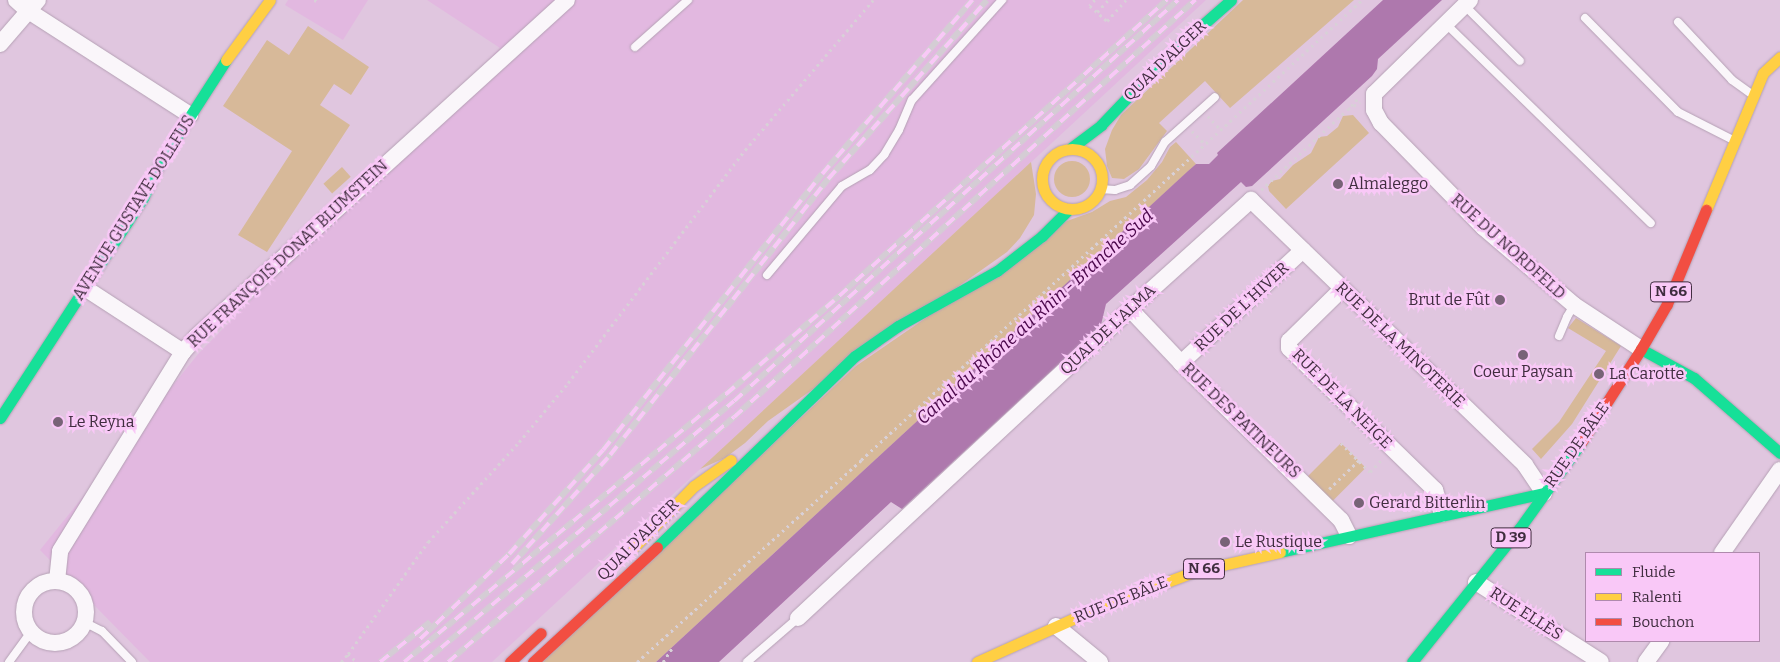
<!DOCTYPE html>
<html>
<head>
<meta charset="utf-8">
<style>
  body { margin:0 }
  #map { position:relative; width:1780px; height:662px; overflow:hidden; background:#e0c6df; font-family:Bitter,serif }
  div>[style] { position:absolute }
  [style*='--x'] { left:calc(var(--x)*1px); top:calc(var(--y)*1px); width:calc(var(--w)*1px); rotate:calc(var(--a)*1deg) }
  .built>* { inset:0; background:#e2b8e0 }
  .green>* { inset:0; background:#d7b999; transform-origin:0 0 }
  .round { border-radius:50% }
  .water>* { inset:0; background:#ae78ad }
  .path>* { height:2.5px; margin-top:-1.25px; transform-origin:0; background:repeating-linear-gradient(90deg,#d8d0d7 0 2.5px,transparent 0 6.5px) }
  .roads { filter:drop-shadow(0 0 1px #b5a1b5) drop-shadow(0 0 1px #b5a1b5) }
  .lane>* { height:8px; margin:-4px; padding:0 4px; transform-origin:4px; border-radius:4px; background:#faf6fa }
  .street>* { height:16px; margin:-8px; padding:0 8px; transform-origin:8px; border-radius:8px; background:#faf6fa }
  .street>.ring { margin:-8px; padding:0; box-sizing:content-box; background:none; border:16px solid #faf6fa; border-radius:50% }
  .fast>* { height:11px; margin:-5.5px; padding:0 5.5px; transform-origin:5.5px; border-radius:5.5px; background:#16e098 }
  .slow>* { height:11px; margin:-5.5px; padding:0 5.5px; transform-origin:5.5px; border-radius:5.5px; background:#ffcf43 }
  .slow>.ring { margin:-5.5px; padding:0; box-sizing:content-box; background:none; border:11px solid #ffcf43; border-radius:50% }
  .jam>* { height:11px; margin:-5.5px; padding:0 5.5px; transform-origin:5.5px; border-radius:5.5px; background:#f24e42 }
  .rail>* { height:5.5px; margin-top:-2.75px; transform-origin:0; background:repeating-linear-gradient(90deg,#f9c8f7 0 11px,#d4cdd4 0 22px); box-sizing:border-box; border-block:1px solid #d4cdd4 }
  .dots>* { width:14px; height:14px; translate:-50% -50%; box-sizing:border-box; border:2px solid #f9c8f7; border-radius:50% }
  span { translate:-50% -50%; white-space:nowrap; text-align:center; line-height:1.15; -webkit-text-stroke:5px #f9c8f7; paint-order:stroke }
  .shield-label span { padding:1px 4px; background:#f9c8f7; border:1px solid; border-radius:4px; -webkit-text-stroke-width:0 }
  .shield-label { font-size:15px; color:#402d3f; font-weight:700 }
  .street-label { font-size:16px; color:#402d3f }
  .poi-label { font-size:16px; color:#402d3f }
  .left { translate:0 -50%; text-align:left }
  .right { translate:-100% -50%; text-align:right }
  .water-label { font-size:18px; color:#490549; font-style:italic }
  .legend { position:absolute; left:1585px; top:552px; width:175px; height:90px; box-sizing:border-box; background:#f9c8f7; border:1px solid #af8aad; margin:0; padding:6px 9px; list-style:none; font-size:15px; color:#402d3f }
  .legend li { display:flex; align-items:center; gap:10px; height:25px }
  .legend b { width:25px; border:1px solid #af8aad }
</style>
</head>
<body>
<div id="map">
  <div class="built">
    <div style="clip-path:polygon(288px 0,368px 0,343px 40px,285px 5px)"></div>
    <div style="clip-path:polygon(427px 0,1206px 0,492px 662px,150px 662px,40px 550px,199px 353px,500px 48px)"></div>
  </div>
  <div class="green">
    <div style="clip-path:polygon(1243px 0,1354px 0,1230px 108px,1205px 81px,1159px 123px,1167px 131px,1139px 169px,1124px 179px,1112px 178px,1107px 166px,1105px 149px,1112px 130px,1121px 115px)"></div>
    <div style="clip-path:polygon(308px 26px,369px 67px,351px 95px,334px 84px,320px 105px,350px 125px,267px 252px,238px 235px,292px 151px,223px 106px,267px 40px,289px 55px)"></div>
    <div style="clip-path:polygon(1353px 115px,1369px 133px,1286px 209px,1269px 191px,1268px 186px,1272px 181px,1280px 179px,1293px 165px,1311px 153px,1319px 137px,1327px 136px,1338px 127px,1343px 116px)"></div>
    <div style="clip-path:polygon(1176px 142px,1196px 164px,656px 662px,542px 662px,856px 366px,1067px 221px,1092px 212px,1110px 201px,1126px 197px,1147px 180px,1162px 162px,1170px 147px)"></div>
    <div class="round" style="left:1054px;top:161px;width:36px;height:36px"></div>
    <div style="clip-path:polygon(1031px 162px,1036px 194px,1034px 215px,1020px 238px,1007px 252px,768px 421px,745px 443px,725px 458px,700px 469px)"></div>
    <div style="left:342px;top:167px;width:13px;height:25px;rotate:48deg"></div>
    <div style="clip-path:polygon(1576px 318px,1621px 346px,1572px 424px,1541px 459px,1532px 449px,1559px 422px,1606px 351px,1568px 328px)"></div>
    <div style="left:1341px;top:443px;width:35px;height:55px;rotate:45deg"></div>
  </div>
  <div class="water">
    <div style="clip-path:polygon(1383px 0,1442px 0,1378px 59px,1377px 69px,1372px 76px,1252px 186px,1246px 187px,1241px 182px,1106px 304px,1101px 325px,902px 509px,891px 502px,719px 662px,656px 662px,1188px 171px,1196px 164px,1209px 164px,1218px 155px,1217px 153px)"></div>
  </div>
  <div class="path">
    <div style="--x:314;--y:0;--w:3;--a:18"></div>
    <div style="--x:1095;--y:0;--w:8;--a:130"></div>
    <div style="--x:1090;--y:6;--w:23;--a:41"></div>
    <div style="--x:1107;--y:21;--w:28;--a:-48"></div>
    <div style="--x:1097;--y:12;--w:16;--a:-47"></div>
    <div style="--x:1351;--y:106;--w:12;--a:-48"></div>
    <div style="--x:1208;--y:116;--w:19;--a:47"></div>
    <div style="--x:1192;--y:131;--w:18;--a:45"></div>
    <div style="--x:1261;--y:190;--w:119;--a:-43"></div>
    <div style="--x:1348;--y:109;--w:14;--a:-30"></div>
    <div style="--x:1341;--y:443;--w:41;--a:45"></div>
    <div style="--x:1370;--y:472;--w:18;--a:-47"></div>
    <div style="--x:1329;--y:489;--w:42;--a:-44"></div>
    <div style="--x:348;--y:654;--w:138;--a:-54.5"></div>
    <div style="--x:428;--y:542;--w:135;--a:-47.7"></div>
    <div style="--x:519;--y:442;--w:77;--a:-50.3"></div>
    <div style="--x:568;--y:383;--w:293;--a:-52.8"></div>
    <div style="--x:745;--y:150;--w:197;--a:-49.5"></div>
    <div style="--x:341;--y:662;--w:11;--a:-49"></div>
    <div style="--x:348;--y:654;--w:12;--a:42"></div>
    <div style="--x:637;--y:662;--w:302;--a:-42"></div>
    <div style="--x:861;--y:460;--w:680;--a:-42.56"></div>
    <div style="--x:663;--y:662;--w:17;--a:-57"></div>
  </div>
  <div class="roads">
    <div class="lane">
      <div style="--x:1464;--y:5;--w:79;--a:45"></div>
      <div style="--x:1585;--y:18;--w:132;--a:45.3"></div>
      <div style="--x:1678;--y:112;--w:59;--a:27"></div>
      <div style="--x:1678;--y:22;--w:79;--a:47"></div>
      <div style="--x:1732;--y:80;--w:24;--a:36"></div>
      <div style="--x:1445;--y:23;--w:287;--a:44.2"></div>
      <div style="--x:635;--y:47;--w:71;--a:-41.6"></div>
      <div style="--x:1100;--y:189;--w:15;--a:4"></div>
      <div style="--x:1115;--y:190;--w:16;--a:-18"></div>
      <div style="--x:1130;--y:185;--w:28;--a:-42"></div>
      <div style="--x:1151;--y:166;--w:28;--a:-60"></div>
      <div style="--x:1165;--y:142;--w:67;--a:-42"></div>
      <div style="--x:767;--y:275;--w:116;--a:-49.9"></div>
      <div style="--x:842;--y:186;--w:32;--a:-30"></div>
      <div style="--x:870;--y:170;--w:21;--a:-47"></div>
      <div style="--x:884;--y:155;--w:29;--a:-59"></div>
      <div style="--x:899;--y:130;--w:33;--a:-67"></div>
      <div style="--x:912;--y:100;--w:135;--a:-48"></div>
      <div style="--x:1559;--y:336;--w:21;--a:-67"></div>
      <div style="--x:1567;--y:317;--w:14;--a:-60"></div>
      <div style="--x:84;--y:622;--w:20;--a:27"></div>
      <div style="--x:102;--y:631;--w:43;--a:45.9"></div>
      <div style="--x:9;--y:662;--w:37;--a:-54"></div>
      <div style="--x:747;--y:662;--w:67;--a:-40.8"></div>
    </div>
    <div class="street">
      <div style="--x:16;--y:0;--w:15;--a:42"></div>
      <div style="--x:27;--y:10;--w:194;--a:32.8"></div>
      <div style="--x:1470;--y:0;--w:134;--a:135.6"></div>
      <div style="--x:1374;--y:94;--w:16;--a:90"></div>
      <div style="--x:1374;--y:110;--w:15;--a:62"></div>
      <div style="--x:1381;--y:123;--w:147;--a:45.6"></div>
      <div style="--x:1484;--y:228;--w:118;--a:40.5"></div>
      <div style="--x:1574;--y:305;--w:80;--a:33.3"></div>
      <div style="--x:0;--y:44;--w:58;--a:-49.2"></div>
      <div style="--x:85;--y:288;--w:117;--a:33.1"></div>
      <div style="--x:1342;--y:289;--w:74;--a:135.5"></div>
      <div style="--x:1289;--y:341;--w:7;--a:90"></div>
      <div style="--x:1289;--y:348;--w:204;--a:44.2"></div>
      <div style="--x:1435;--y:490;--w:25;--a:74"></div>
      <div style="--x:1130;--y:309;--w:74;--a:46.6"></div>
      <div style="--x:1181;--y:363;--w:224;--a:44.5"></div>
      <div style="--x:1341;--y:520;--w:18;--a:63"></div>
      <div style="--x:1181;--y:363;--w:166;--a:-42.8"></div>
      <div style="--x:1722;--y:553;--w:101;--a:-55.1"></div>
      <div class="ring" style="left:24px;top:581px;width:46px;height:46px"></div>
      <div style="--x:57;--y:581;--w:30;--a:-84"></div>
      <div style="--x:60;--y:551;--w:234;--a:-58.3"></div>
      <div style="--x:183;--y:352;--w:20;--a:-49"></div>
      <div style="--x:196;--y:337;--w:501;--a:-42.25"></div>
      <div style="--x:1476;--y:582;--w:148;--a:32.6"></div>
      <div style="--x:798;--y:618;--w:454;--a:-42.9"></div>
      <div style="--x:1130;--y:309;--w:163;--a:-42"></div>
      <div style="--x:1251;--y:200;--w:381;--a:44"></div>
      <div style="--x:1525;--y:465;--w:34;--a:56"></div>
      <div style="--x:1056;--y:626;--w:57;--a:39.3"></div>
      <div style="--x:1646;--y:662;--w:26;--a:-54"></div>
    </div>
    <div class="fast">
      <div style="--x:1071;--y:148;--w:38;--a:-37"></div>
      <div style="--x:1101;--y:125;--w:95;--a:-46.3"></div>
      <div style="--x:1167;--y:56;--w:85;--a:-41.2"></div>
      <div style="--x:1641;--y:349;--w:60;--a:28.7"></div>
      <div style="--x:1694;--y:378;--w:114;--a:41.1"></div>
      <div style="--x:0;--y:418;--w:262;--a:-57"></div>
      <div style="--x:143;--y:198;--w:41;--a:-64.1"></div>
      <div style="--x:161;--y:161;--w:120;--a:-57.2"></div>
      <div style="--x:657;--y:547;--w:275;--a:-44"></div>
      <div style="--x:855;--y:356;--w:52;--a:-34.9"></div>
      <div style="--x:898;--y:326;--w:113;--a:-29.1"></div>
      <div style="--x:997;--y:271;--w:57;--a:-37.9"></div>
      <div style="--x:1042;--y:236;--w:38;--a:-45"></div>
      <div style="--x:1280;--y:552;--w:271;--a:-12.6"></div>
      <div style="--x:1412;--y:662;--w:171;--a:-51.2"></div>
      <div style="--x:1519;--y:529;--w:105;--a:-54.3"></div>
    </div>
    <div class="slow">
      <div style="--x:226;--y:60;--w:74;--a:-53.7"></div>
      <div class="ring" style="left:1042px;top:149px;width:49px;height:49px"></div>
      <div style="--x:1706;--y:210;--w:148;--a:-67.4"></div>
      <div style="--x:1763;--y:73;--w:23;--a:-43"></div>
      <div style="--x:634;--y:547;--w:86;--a:-45.5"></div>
      <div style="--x:694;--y:486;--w:45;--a:-35.1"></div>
      <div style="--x:977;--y:662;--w:132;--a:-24.2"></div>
      <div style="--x:1097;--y:608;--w:106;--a:-20.5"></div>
      <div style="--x:1196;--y:571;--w:86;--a:-12.7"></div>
    </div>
    <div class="jam">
      <div style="--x:1580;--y:444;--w:113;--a:-57.3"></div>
      <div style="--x:1641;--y:349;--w:52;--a:-60"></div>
      <div style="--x:1667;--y:304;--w:102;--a:-67.5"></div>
      <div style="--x:510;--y:662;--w:42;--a:-43.1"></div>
      <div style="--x:533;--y:662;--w:169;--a:-42.8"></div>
    </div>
  </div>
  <div class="rail">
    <div style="--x:512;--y:564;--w:147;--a:-48"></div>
    <div style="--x:610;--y:455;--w:352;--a:-51.7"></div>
    <div style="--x:828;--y:179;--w:239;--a:-48.4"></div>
    <div style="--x:420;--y:639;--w:123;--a:-43.7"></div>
    <div style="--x:509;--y:554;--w:140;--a:-47.9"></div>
    <div style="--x:603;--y:450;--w:352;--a:-51.6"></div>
    <div style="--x:822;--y:174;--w:230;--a:-49.2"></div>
    <div style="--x:380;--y:662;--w:64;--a:-38.7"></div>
    <div style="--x:404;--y:662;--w:419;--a:-39.8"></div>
    <div style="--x:726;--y:394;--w:150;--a:-40.9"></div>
    <div style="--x:839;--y:296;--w:442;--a:-42.1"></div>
    <div style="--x:424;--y:662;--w:405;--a:-40.1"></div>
    <div style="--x:734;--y:401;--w:598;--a:-42.09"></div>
    <div style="--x:448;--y:662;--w:377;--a:-40.6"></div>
    <div style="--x:734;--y:417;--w:622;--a:-42.13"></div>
  </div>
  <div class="dots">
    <div style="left:1338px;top:184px;background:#786377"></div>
    <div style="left:1500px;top:300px;background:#786377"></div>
    <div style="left:1523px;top:355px;background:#786377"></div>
    <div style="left:1599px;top:374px;background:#786377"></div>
    <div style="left:58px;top:422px;background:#786377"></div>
    <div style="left:1359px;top:503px;background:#786377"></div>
    <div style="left:1225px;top:542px;background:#786377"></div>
  </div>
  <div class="shield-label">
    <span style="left:1671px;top:292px">N 66</span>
    <span style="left:1511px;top:538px">D 39</span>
    <span style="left:1204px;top:569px">N 66</span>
  </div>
  <div class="street-label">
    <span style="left:1165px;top:61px;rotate:-44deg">QUAI D'ALGER</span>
    <span style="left:134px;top:208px;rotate:-58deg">AVENUE GUSTAVE DOLLFUS</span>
    <span style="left:1508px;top:247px;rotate:42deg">RUE DU NORDFELD</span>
    <span style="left:288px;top:254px;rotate:-43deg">RUE FRANÇOIS DONAT BLUMSTEIN</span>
    <span style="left:1242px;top:307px;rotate:-43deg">RUE DE L'HIVER</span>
    <span style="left:1108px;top:330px;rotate:-43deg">QUAI DE L'ALMA</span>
    <span style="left:1400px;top:345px;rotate:44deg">RUE DE LA MINOTERIE</span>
    <span style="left:1342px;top:399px;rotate:45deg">RUE DE LA NEIGE</span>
    <span style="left:1241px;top:421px;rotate:44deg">RUE DES PATINEURS</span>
    <span style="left:1577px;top:445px;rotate:-55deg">RUE DE BÂLE</span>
    <span style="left:638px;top:540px;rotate:-45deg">QUAI D'ALGER</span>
    <span style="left:1121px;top:600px;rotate:-22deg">RUE DE BÂLE</span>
    <span style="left:1526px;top:614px;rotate:33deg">RUE ELLÈS</span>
  </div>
  <div class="poi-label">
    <span class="left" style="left:1348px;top:184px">Almaleggo</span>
    <span class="right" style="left:1490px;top:300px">Brut de Fût</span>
    <span style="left:1523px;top:372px">Coeur Paysan</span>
    <span class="left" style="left:1609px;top:374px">La Carotte</span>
    <span class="left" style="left:68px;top:422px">Le Reyna</span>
    <span class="left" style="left:1369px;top:503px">Gerard Bitterlin</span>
    <span class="left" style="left:1235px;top:542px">Le Rustique</span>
  </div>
  <div class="water-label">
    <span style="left:1035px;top:317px;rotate:-42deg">Canal du Rhône au Rhin - Branche Sud</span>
  </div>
  <ul class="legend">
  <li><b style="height:6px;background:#16e098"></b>Fluide</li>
  <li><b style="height:6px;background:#ffcf43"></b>Ralenti</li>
  <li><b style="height:6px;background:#f24e42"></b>Bouchon</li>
  </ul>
</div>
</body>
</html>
